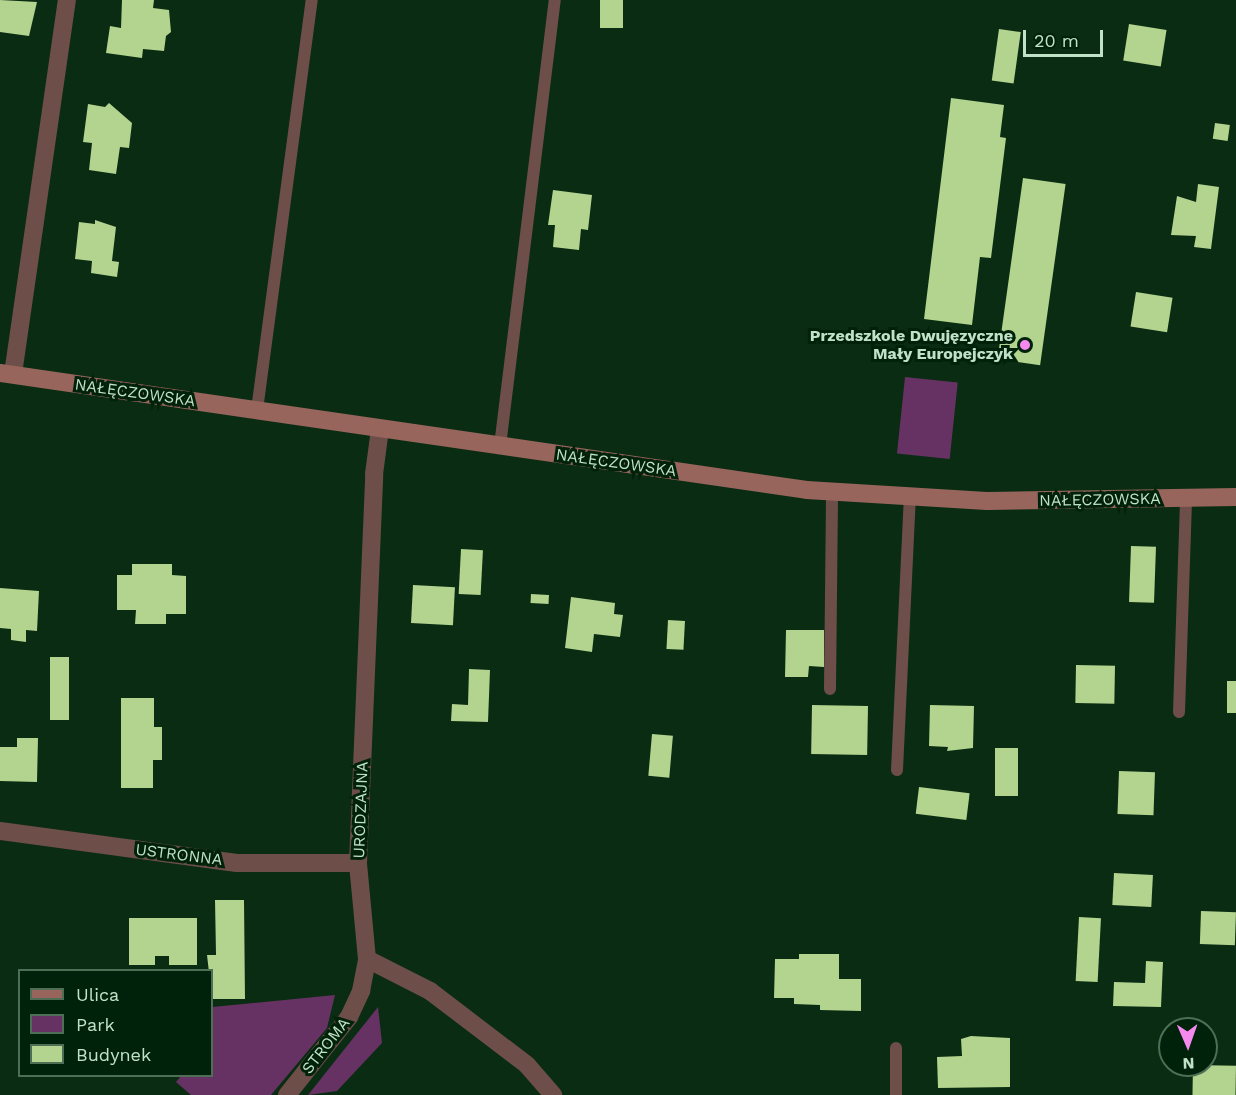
<!DOCTYPE html>
<html>
<head>
<meta charset="utf-8">
<style>
  body { margin:0 }
  #map { position:relative; width:1236px; height:1095px; overflow:hidden; background:#0a2c13; font-family:"Work Sans",sans-serif }
  div>[style] { position:absolute }
  [style*='--x'] { left:calc(var(--x)*1px); top:calc(var(--y)*1px); width:calc(var(--w)*1px); rotate:calc(var(--a)*1deg) }
  .green>* { inset:0; background:#663263; transform-origin:0 0 }
  .building>* { inset:0; background:#b2d48f; transform-origin:0 0 }
  .lane>* { height:12px; margin:-6px; padding:0 6px; transform-origin:6px; border-radius:6px; background:#6e4e49 }
  .street>* { height:18px; margin:-9px; padding:0 9px; transform-origin:9px; border-radius:9px; background:#6e4e49 }
  .secondary>* { height:18px; margin:-9px; padding:0 9px; transform-origin:9px; border-radius:9px; background:#98655d }
  .dots>* { width:16px; height:16px; translate:-50% -50%; box-sizing:border-box; border:3px solid #01220a; border-radius:50% }
  span { translate:-50% -50%; white-space:nowrap; text-align:center; line-height:1.15; -webkit-text-stroke:6px #01220a; paint-order:stroke }
  .poi-label { font-size:16px; color:#c2e2c7; font-weight:700 }
  .right { translate:-100% -50%; text-align:right }
  .street-label { font-size:16px; color:#c2e2c7 }
  .legend { position:absolute; left:18px; top:969px; width:195px; height:108px; box-sizing:border-box; background:#01220a; border:2px solid #4e6f56; margin:0; padding:8px 10px; list-style:none; font-size:18px; color:#c2e2c7 }
  .legend li { display:flex; align-items:center; gap:12px; height:30px }
  .legend b { width:30px; border:2px solid #4e6f56 }
  .north { position:absolute; left:1158px; top:1017px; width:60px; height:60px; box-sizing:border-box; background:#01220a; border:2px solid #4e6f56; border-radius:50%; rotate:178deg; font-size:16px; font-weight:700; line-height:24px; text-align:center; color:#c2e2c7 }
  .north::after { content:''; display:block; margin:auto; width:21px; height:27px; background:#f589ee; clip-path:polygon(50% 0,100% 100%,50% 72%,0 100%) }
  .scale { position:absolute; left:1023px; top:30px; width:80px; height:27px; box-sizing:border-box; border:3px solid #c2e2c7; border-top:0; padding-left:8px; font-size:18px; line-height:21px; white-space:nowrap; color:#c2e2c7; -webkit-text-stroke:4px #01220a; paint-order:stroke }
</style>
</head>
<body>
<div id="map">
  <div class="green">
    <div style="left:905px;top:377px;width:53px;height:77px;rotate:6deg"></div>
    <div style="clip-path:polygon(335px 995px,327px 1028px,271px 1095px,191px 1095px,176px 1082px,181px 1076px,212px 1076px,212px 1007px)"></div>
    <div style="clip-path:polygon(378px 1007px,382px 1043px,337px 1091px,308px 1095px)"></div>
  </div>
  <div class="building">
    <div style="clip-path:polygon(0 0,37px 2px,29px 36px,0 32px)"></div>
    <div style="clip-path:polygon(122px 0,154px 0,153px 8px,169px 10px,171px 32px,166px 36px,164px 51px,143px 49px,142px 58px,106px 53px,110px 26px,121px 28px)"></div>
    <div style="left:600px;top:0;width:23px;height:28px"></div>
    <div style="left:1129px;top:24px;width:38px;height:37px;rotate:9deg"></div>
    <div style="left:999px;top:29px;width:22px;height:52px;rotate:8deg"></div>
    <div style="clip-path:polygon(951px 98px,1004px 105px,1000px 137px,1006px 138px,991px 258px,980px 257px,972px 325px,924px 319px)"></div>
    <div style="clip-path:polygon(109px 103px,132px 123px,129px 148px,120px 147px,116px 174px,89px 170px,92px 143px,83px 142px,88px 104px,105px 107px)"></div>
    <div style="left:1215px;top:123px;width:15px;height:16px;rotate:8deg"></div>
    <div style="left:1023px;top:178px;width:43px;height:183px;rotate:8deg"></div>
    <div style="clip-path:polygon(1198px 184px,1219px 187px,1211px 249px,1194px 247px,1196px 236px,1171px 235px,1177px 196px,1196px 202px)"></div>
    <div style="clip-path:polygon(553px 190px,592px 195px,588px 230px,581px 229px,579px 250px,553px 247px,555px 225px,548px 225px)"></div>
    <div style="clip-path:polygon(95px 220px,116px 227px,112px 261px,119px 262px,117px 277px,91px 273px,92px 261px,75px 259px,79px 222px,95px 224px)"></div>
    <div style="left:1136px;top:292px;width:37px;height:35px;rotate:9deg"></div>
    <div style="left:1131px;top:546px;width:25px;height:56px;rotate:2deg"></div>
    <div style="left:461px;top:549px;width:22px;height:45px;rotate:3deg"></div>
    <div style="clip-path:polygon(132px 564px,172px 564px,172px 575px,186px 576px,186px 614px,166px 614px,166px 624px,135px 624px,136px 610px,117px 610px,117px 575px,132px 575px)"></div>
    <div style="left:413px;top:585px;width:42px;height:38px;rotate:3deg"></div>
    <div style="clip-path:polygon(0 588px,39px 591px,37px 631px,26px 630px,26px 642px,11px 640px,11px 629px,0 628px)"></div>
    <div style="left:531px;top:594px;width:18px;height:9px;rotate:3deg"></div>
    <div style="clip-path:polygon(571px 597px,615px 603px,614px 614px,623px 615px,620px 637px,594px 634px,592px 652px,565px 648px)"></div>
    <div style="left:668px;top:620px;width:17px;height:29px;rotate:3deg"></div>
    <div style="clip-path:polygon(786px 630px,824px 630px,824px 667px,809px 666px,808px 677px,785px 677px)"></div>
    <div style="left:50px;top:657px;width:19px;height:63px"></div>
    <div style="left:1076px;top:665px;width:39px;height:38px;rotate:1deg"></div>
    <div style="clip-path:polygon(469px 669px,490px 670px,488px 722px,451px 721px,452px 704px,468px 705px)"></div>
    <div style="left:1227px;top:681px;width:9px;height:32px"></div>
    <div style="clip-path:polygon(121px 698px,154px 698px,154px 727px,162px 727px,162px 760px,153px 760px,153px 788px,121px 788px)"></div>
    <div style="left:812px;top:705px;width:56px;height:49px;rotate:1deg"></div>
    <div style="clip-path:polygon(930px 705px,974px 706px,973px 748px,947px 751px,948px 747px,929px 746px)"></div>
    <div style="left:652px;top:734px;width:21px;height:42px;rotate:5deg"></div>
    <div style="clip-path:polygon(17px 738px,38px 738px,37px 782px,0 781px,0 747px,17px 747px)"></div>
    <div style="left:995px;top:748px;width:23px;height:48px"></div>
    <div style="left:1119px;top:771px;width:36px;height:43px;rotate:2deg"></div>
    <div style="left:919px;top:787px;width:51px;height:27px;rotate:7deg"></div>
    <div style="left:1114px;top:873px;width:39px;height:32px;rotate:3deg"></div>
    <div style="clip-path:polygon(215px 900px,244px 900px,245px 999px,212px 999px,207px 955px,216px 955px)"></div>
    <div style="left:1201px;top:911px;width:35px;height:33px;rotate:2deg"></div>
    <div style="left:1079px;top:917px;width:22px;height:64px;rotate:3deg"></div>
    <div style="clip-path:polygon(129px 918px,197px 918px,197px 965px,169px 965px,169px 956px,155px 956px,155px 965px,129px 965px)"></div>
    <div style="clip-path:polygon(799px 954px,839px 954px,839px 979px,861px 979px,861px 1011px,820px 1010px,820px 1005px,794px 1004px,794px 998px,774px 998px,775px 959px,799px 959px)"></div>
    <div style="clip-path:polygon(1146px 961px,1163px 962px,1161px 1007px,1113px 1006px,1114px 982px,1145px 983px)"></div>
    <div style="clip-path:polygon(971px 1036px,1010px 1038px,1010px 1087px,938px 1088px,937px 1057px,962px 1056px,961px 1039px)"></div>
    <div style="left:1193px;top:1065px;width:43px;height:30px;rotate:1deg"></div>
  </div>
  <div class="lane">
    <div style="--x:257;--y:410;--w:414;--a:-82.4"></div>
    <div style="--x:500;--y:446;--w:449;--a:-83"></div>
    <div style="--x:830;--y:689;--w:197;--a:-89.4"></div>
    <div style="--x:1179;--y:712;--w:213;--a:-88.1"></div>
    <div style="--x:897;--y:770;--w:272;--a:-87.3"></div>
    <div style="--x:896;--y:1048;--w:47;--a:90"></div>
  </div>
  <div class="street">
    <div style="--x:13;--y:374;--w:378;--a:-81.8"></div>
    <div style="--x:0;--y:831;--w:239;--a:7.7"></div>
    <div style="--x:237;--y:863;--w:121;--a:0"></div>
    <div style="--x:367;--y:959;--w:71;--a:26.9"></div>
    <div style="--x:430;--y:991;--w:122;--a:37.3"></div>
    <div style="--x:527;--y:1065;--w:40;--a:49"></div>
    <div style="--x:287;--y:1095;--w:100;--a:-51.5"></div>
    <div style="--x:349;--y:1017;--w:29;--a:-65"></div>
    <div style="--x:361;--y:991;--w:33;--a:-79"></div>
    <div style="--x:367;--y:959;--w:96;--a:-95.4"></div>
    <div style="--x:358;--y:863;--w:389;--a:-87.6"></div>
    <div style="--x:374;--y:474;--w:45;--a:-82.4"></div>
  </div>
  <div class="secondary">
    <div style="--x:0;--y:373;--w:815;--a:8.25"></div>
    <div style="--x:807;--y:490;--w:180;--a:3.5"></div>
    <div style="--x:987;--y:501;--w:249;--a:-0.9"></div>
  </div>
  <div class="dots">
    <div style="left:1025px;top:345px;background:#f589ee"></div>
  </div>
  <div class="poi-label">
    <span class="right" style="left:1013px;top:345px">Przedszkole Dwujęzyczne<br>Mały Europejczyk</span>
  </div>
  <div class="street-label">
    <span style="left:135px;top:393px;rotate:8deg">NAŁĘCZOWSKA</span>
    <span style="left:616px;top:463px;rotate:8deg">NAŁĘCZOWSKA</span>
    <span style="left:1100px;top:500px;rotate:-1deg">NAŁĘCZOWSKA</span>
    <span style="left:361px;top:810px;rotate:-88deg">URODZAJNA</span>
    <span style="left:179px;top:855px;rotate:7deg">USTRONNA</span>
    <span style="left:326px;top:1046px;rotate:-52deg">STROMA</span>
  </div>
  <ul class="legend">
  <li><b style="height:8px;background:#98655d"></b>Ulica</li>
  <li><b style="height:16px;background:#663263"></b>Park</li>
  <li><b style="height:16px;background:#b2d48f"></b>Budynek</li>
  </ul>
  <div class="north">N</div>
  <div class="scale">20 m</div>
</div>
</body>
</html>
